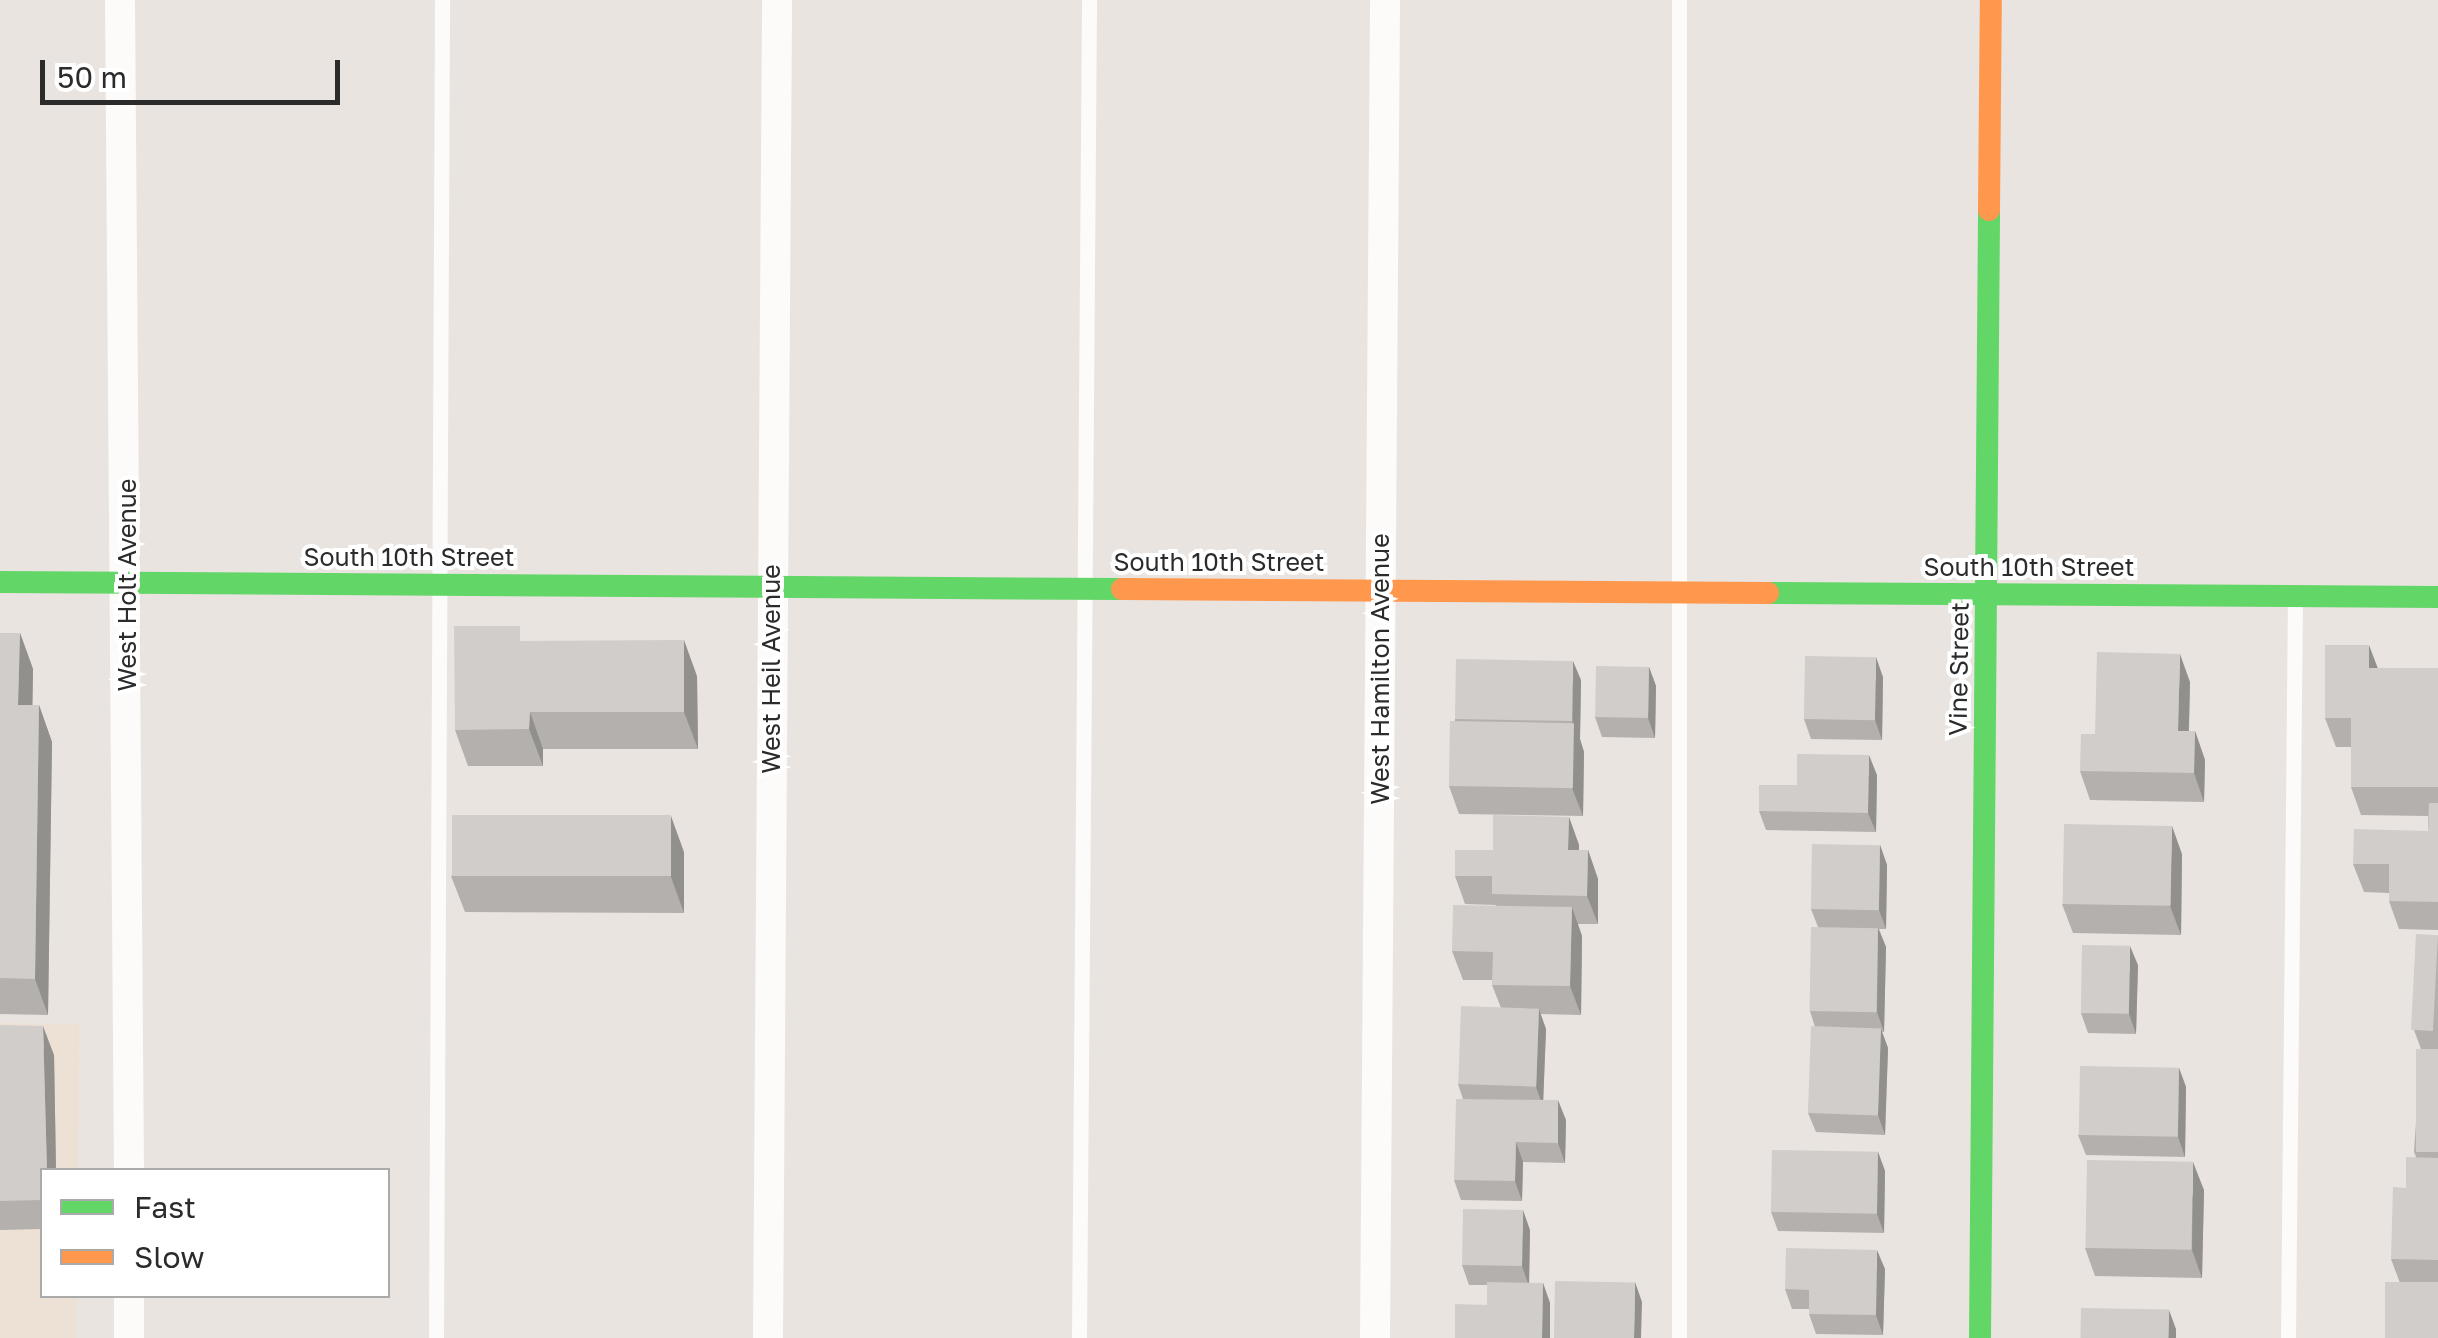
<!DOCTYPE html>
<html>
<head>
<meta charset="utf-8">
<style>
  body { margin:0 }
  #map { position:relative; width:2438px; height:1338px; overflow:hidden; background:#e9e4e0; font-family:"Golos Text",sans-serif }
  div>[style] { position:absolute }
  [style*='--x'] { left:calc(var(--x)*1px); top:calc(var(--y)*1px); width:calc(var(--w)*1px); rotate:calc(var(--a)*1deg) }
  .education>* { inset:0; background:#ece1d4 }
  .lane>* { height:15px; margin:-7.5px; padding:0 7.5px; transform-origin:7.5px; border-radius:7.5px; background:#fcfbfa }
  .street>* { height:30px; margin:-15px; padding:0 15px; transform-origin:15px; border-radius:15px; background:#fcfbfa }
  .fast>* { height:22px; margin:-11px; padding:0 11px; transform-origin:11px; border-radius:11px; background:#63d668 }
  .slow>* { height:22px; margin:-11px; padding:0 11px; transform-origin:11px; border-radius:11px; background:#ff974d }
  .wall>* { inset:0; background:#b3b0ae }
  .shaded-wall>* { inset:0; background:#92908d }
  .building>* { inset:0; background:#d0cdca; transform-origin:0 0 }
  span { translate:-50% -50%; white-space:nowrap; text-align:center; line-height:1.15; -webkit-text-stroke:8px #fff; paint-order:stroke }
  .street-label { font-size:25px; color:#2b2b2b }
  .legend { position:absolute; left:40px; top:1168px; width:350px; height:130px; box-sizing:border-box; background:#fff; border:2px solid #aaa; margin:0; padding:12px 18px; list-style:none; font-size:30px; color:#2b2b2b }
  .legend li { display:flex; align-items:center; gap:20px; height:50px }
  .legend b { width:50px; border:2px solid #aaa }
  .scale { position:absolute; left:40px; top:60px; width:300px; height:45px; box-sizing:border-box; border:5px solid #2b2b2b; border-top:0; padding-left:12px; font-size:30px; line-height:35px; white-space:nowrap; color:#2b2b2b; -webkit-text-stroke:8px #fff; paint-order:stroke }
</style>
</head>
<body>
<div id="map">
  <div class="education">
    <div style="clip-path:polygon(0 1023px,79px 1024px,78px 1170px,42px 1170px,42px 1296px,77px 1296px,76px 1338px,0 1338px)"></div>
  </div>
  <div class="lane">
    <div style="--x:436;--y:1338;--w:1338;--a:-89.74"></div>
    <div style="--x:1079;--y:1338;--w:1338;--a:-89.57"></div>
    <div style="--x:1679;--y:1338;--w:1338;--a:-90"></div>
    <div style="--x:2288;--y:1338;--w:741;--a:-89.46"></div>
  </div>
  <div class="street">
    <div style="--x:120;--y:0;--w:1170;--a:89.56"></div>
    <div style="--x:129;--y:1338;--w:42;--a:-90"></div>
    <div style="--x:768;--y:1338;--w:1338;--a:-89.61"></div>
    <div style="--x:1375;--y:1338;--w:1338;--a:-89.57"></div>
  </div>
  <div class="fast">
    <div style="--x:0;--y:582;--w:1122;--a:0.36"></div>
    <div style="--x:1768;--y:593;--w:670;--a:0.34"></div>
    <div style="--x:1980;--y:1338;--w:1128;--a:-89.54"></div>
  </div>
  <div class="slow">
    <div style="--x:1989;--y:210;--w:210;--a:-89.5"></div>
    <div style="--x:1122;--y:589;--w:646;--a:0.35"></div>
  </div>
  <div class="wall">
    <div style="clip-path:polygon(0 633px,20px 633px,33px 669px,32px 705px,39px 705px,52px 742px,48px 1015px,0 1014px)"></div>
    <div style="clip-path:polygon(526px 641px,697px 676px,698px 749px,543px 749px,543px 766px,468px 766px,455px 730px)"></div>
    <div style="clip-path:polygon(1649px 667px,1656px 686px,1655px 738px,1602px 737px,1595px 717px)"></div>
    <div style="clip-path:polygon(2378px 668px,2438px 668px,2438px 930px,2399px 929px,2389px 901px,2389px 893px,2364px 892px,2353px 864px,2428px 831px,2428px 816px,2361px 815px,2351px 787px,2351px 747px,2336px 747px,2325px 718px)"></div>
    <div style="clip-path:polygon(1883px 677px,1882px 740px,1811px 739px,1804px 719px)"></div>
    <div style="clip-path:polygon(1581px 680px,1580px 739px,1584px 752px,1583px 816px,1459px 814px,1449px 786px,1455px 719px)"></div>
    <div style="clip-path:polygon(2190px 682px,2189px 731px,2195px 731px,2205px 760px,2204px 802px,2090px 800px,2080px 771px,2095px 734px)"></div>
    <div style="clip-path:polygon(1877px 775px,1876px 832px,1766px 830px,1759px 811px,1797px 785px)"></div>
    <div style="clip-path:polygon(1569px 817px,1579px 845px,1579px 850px,1588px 850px,1598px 879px,1598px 924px,1578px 924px,1582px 936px,1581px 1015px,1540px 1014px,1546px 1029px,1543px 1100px,1566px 1120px,1565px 1163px,1523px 1162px,1522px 1201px,1461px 1200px,1454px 1180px,1463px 1099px,1458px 1084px,1501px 1008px,1492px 985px,1492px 980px,1463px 980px,1452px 951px,1496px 906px,1496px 905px,1465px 904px,1455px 876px,1493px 850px)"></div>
    <div style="clip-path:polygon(1880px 845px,1887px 865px,1886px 929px,1879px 929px,1886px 947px,1884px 1032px,1882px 1032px,1888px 1048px,1885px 1135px,1816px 1132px,1808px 1113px,1815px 1027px,1810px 1011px,1818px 927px,1811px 909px)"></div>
    <div style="clip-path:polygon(684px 852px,684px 913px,465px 912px,451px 876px)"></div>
    <div style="clip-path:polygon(2182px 854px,2181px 935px,2073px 933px,2062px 904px)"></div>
    <div style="clip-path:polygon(2438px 935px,2438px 1338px,2400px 1283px,2391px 1259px,2406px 1188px,2416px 1157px,2414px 1152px,2421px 1049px,2414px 1030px)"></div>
    <div style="clip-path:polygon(2138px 965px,2136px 1034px,2088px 1033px,2081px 1013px)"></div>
    <div style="clip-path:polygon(0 1025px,54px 1055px,56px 1170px,42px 1170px,42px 1229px,0 1230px)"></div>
    <div style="clip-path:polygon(2179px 1068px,2186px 1087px,2185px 1157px,2086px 1155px,2078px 1135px)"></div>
    <div style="clip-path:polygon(1878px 1152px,1885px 1171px,1884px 1233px,1778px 1231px,1771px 1212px)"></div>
    <div style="clip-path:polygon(2204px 1190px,2202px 1278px,2095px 1276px,2085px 1248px)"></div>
    <div style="clip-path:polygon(1530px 1230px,1529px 1283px,1543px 1283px,1550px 1303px,1550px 1338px,1455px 1338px,1487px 1305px,1487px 1285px,1469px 1285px,1462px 1265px)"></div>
    <div style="clip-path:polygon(1885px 1269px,1883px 1335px,1816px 1334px,1809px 1314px,1809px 1309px,1792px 1309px,1785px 1289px)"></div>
  </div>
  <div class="shaded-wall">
    <div style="clip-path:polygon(20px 633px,33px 669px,32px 741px,18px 705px)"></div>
    <div style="clip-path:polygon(684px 640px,697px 676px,698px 749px,684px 712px)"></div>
    <div style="clip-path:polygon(2369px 645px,2380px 674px,2369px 668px)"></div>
    <div style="clip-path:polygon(2180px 654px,2190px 682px,2188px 759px,2178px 731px)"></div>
    <div style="clip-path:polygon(1876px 657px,1883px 677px,1882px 740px,1875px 720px)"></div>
    <div style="clip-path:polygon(1573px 661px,1581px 680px,1580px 739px,1584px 752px,1583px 816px,1572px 788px)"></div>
    <div style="clip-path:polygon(1649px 667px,1656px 686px,1655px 738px,1648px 718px)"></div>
    <div style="clip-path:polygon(39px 705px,52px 742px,48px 1015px,35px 979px)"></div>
    <div style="clip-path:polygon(530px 712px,543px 749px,543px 766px,529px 729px)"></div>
    <div style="clip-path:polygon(2195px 731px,2205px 760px,2204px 802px,2194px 773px)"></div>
    <div style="clip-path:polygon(1869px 755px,1877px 775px,1876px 832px,1868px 813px)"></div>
    <div style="clip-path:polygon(671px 816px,684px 852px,684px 913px,671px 877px)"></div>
    <div style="clip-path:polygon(1569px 817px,1579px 845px,1578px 878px,1568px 850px)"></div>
    <div style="clip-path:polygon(2172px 826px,2182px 854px,2181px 935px,2170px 906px)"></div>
    <div style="clip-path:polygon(1880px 845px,1887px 865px,1886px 929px,1879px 910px)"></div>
    <div style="clip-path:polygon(1588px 850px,1598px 879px,1598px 924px,1587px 896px)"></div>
    <div style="clip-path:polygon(1572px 907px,1582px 936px,1581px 1015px,1570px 986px)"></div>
    <div style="clip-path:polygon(1878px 928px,1886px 947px,1884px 1032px,1877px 1012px)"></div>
    <div style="clip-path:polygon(2130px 946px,2138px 965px,2136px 1034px,2129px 1014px)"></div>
    <div style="clip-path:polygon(1539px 1009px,1546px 1029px,1543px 1107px,1536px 1087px)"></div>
    <div style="clip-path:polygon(43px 1026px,54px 1055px,56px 1170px,47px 1170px)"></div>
    <div style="clip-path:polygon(1881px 1029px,1888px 1048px,1885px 1135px,1878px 1115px)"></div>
    <div style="clip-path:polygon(2179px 1068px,2186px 1087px,2185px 1157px,2178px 1137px)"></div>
    <div style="clip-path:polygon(1558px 1100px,1566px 1120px,1565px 1163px,1558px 1143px)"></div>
    <div style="clip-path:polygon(1516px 1142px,1523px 1162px,1522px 1201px,1515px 1181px)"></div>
    <div style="clip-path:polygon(1878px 1152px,1885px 1171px,1884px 1233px,1877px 1214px)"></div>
    <div style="clip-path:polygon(2193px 1162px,2204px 1190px,2202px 1278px,2192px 1250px)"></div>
    <div style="clip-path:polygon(1523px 1210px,1530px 1230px,1529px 1286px,1522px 1266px)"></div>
    <div style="clip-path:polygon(1877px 1250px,1885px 1269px,1883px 1335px,1876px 1315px)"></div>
    <div style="clip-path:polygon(1635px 1282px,1642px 1302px,1641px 1338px,1634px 1338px)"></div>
    <div style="clip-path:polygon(1543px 1283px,1550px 1303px,1550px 1338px,1542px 1338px)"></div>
    <div style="clip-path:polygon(2169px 1310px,2176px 1329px,2176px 1338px,2168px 1338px)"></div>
  </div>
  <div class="building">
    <div style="clip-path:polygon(454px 626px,520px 626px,520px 641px,684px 640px,684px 712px,530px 712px,529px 729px,455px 730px)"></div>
    <div style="clip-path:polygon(0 633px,20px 633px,18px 705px,39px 705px,35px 979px,0 978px)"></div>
    <div style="clip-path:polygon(2325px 645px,2369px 645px,2369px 668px,2438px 668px,2438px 787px,2351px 787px,2351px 718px,2325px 718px)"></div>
    <div style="clip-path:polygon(2097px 652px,2180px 654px,2178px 731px,2195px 731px,2194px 773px,2080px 771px,2081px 734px,2095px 734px)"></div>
    <div style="left:1805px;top:656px;width:71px;height:63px;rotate:1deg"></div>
    <div style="left:1456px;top:659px;width:117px;height:60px;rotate:1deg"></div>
    <div style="left:1596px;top:666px;width:53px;height:51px;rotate:1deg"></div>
    <div style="left:1450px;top:721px;width:124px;height:65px;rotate:1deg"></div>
    <div style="clip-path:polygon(1797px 754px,1869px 755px,1868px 813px,1759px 811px,1759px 785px,1797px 785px)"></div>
    <div style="clip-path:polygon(2429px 803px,2438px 803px,2438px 902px,2389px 901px,2389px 864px,2353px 864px,2354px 829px,2428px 831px)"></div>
    <div style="left:452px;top:815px;width:219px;height:61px"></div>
    <div style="clip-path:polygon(1493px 815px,1569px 817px,1568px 850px,1588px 850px,1587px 896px,1492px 894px,1492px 876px,1455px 876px,1455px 850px,1493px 850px)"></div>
    <div style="left:2064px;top:824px;width:108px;height:80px;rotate:1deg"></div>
    <div style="left:1812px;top:844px;width:68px;height:65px;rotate:1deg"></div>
    <div style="clip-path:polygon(1453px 905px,1572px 907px,1570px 986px,1492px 985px,1493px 952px,1452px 951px)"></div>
    <div style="left:1811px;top:927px;width:67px;height:84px;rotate:1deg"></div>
    <div style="left:2416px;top:934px;width:22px;height:96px;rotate:3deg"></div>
    <div style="left:2082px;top:945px;width:48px;height:68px;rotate:1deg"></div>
    <div style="left:1461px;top:1006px;width:78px;height:78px;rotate:2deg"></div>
    <div style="clip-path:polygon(0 1025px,43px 1026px,47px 1170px,42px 1170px,42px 1200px,0 1201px)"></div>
    <div style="left:1811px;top:1026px;width:70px;height:87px;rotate:2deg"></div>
    <div style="left:2416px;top:1049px;width:22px;height:103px"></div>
    <div style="left:2080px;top:1066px;width:99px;height:69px;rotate:1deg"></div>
    <div style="clip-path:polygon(1456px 1099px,1558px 1100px,1558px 1143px,1516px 1142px,1515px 1181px,1454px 1180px)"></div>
    <div style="left:1772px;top:1150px;width:106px;height:62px;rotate:1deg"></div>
    <div style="clip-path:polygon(2406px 1157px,2438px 1158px,2438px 1260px,2391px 1259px,2393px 1187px,2406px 1188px)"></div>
    <div style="left:2087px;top:1160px;width:106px;height:88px;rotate:1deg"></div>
    <div style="left:1463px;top:1209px;width:60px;height:56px;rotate:1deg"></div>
    <div style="clip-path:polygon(1786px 1248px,1877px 1250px,1876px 1315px,1809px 1314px,1809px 1290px,1785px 1289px)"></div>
    <div style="left:1555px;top:1281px;width:80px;height:57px;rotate:1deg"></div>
    <div style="clip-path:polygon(1487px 1282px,1543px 1283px,1542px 1338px,1455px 1338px,1455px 1304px,1487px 1305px)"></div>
    <div style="left:2438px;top:1282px;width:56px;height:53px;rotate:90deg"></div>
    <div style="left:2081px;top:1308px;width:88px;height:30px;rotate:1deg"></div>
  </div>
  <div class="street-label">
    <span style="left:409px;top:557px">South 10th Street</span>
    <span style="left:1219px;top:562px">South 10th Street</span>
    <span style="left:2029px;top:567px">South 10th Street</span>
    <span style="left:127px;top:585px;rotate:-90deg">West Holt Avenue</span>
    <span style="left:771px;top:669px;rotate:-90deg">West Heil Avenue</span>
    <span style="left:1380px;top:669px;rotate:-90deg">West Hamilton Avenue</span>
    <span style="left:1959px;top:669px;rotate:-89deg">Vine Street</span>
  </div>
  <ul class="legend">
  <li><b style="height:12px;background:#63d668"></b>Fast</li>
  <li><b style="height:12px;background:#ff974d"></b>Slow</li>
  </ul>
  <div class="scale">50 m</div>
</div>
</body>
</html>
